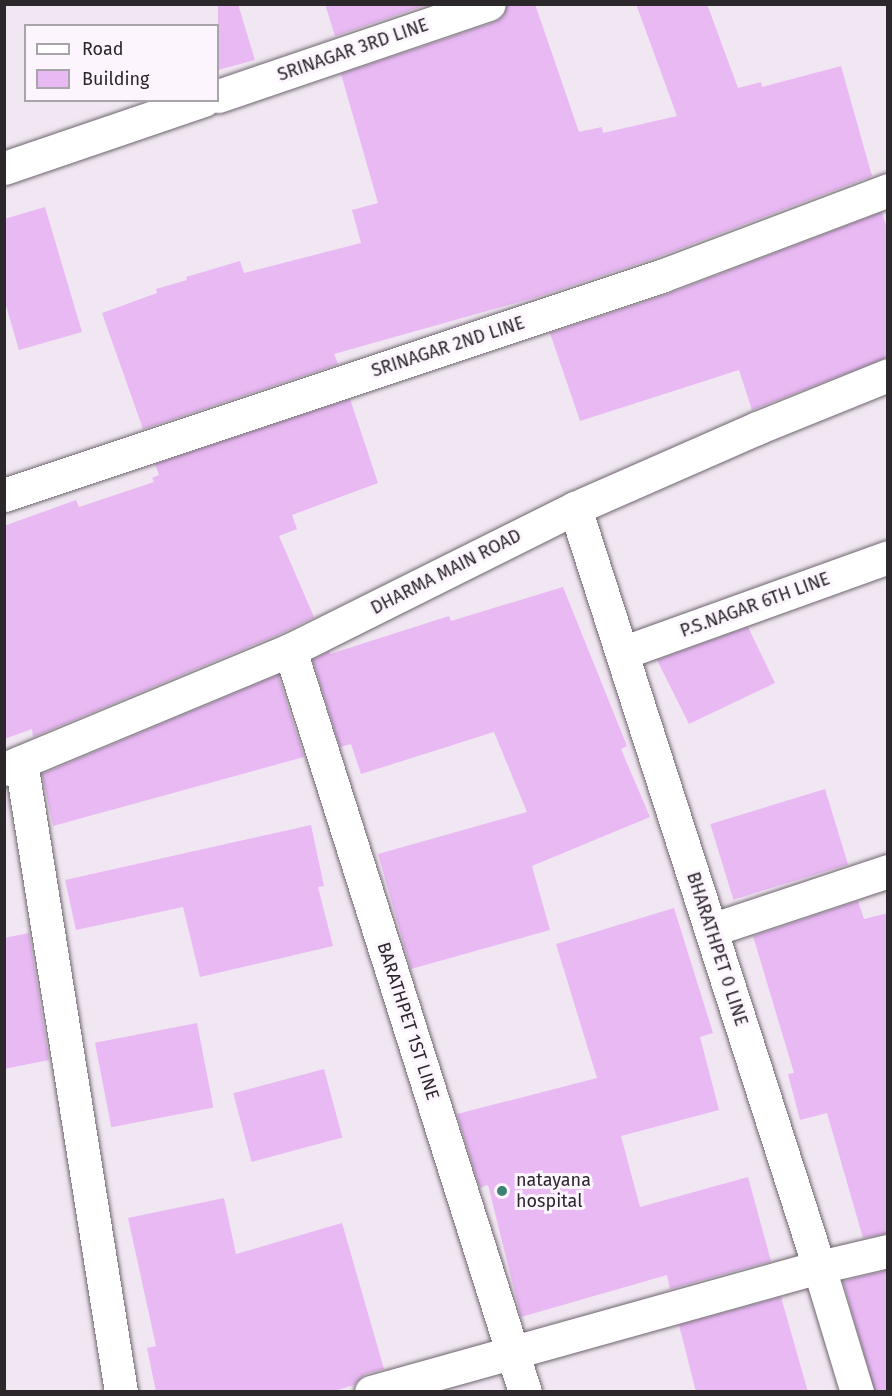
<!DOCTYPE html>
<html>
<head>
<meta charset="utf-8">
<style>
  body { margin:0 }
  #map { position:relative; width:892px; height:1396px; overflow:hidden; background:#f1e7f2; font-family:"Fira Sans",sans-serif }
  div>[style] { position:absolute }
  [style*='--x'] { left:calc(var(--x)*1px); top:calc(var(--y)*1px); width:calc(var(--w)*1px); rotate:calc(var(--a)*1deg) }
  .building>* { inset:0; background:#e9b9f4; transform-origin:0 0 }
  .roads { filter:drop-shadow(0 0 2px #6e656f) drop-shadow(0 0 2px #6e656f) }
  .minor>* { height:33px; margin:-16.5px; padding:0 16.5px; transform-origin:16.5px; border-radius:16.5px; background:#fff }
  .dots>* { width:16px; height:16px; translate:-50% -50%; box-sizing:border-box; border:3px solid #fdf5fe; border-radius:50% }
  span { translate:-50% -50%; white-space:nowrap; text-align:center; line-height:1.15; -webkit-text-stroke:6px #fdf5fe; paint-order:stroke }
  .street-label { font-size:18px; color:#2b272b }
  .poi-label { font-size:18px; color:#2b272b }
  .left { translate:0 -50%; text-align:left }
  .frame { position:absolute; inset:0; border:6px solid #2b272b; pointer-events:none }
  .legend { position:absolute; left:24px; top:24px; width:195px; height:78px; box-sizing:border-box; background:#fdf5fe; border:2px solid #a9a3aa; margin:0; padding:8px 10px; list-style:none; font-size:18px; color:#2b272b }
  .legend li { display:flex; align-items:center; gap:12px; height:30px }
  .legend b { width:30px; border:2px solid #a9a3aa }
</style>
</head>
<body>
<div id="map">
  <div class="building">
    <div style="clip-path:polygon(218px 4px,238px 4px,255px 60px,218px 70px)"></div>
    <div style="clip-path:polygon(325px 4px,429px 4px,335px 36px)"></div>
    <div style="clip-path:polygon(507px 4px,535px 4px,579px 132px,602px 127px,603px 133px,677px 116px,636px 4px,707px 4px,738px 88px,761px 82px,762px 87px,841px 66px,872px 176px,655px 258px,537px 297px,334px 354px,338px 364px,143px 429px,102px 313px,157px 293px,156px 289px,187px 280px,186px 277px,240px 261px,244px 273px,361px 243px,352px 210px,378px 203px,341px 74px,495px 22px,503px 16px)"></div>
    <div style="clip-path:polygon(45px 207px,82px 332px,19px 350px,4px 299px,4px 219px)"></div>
    <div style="clip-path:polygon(882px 212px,888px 233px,888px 357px,752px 410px,739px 370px,580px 421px,550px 333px,668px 294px)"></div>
    <div style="clip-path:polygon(350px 399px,378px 483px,292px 515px,297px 529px,279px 536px,314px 617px,282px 633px,33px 737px,32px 729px,4px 739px,4px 526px,76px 500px,79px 507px,154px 482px,152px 478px,159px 475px,155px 464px)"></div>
    <div style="clip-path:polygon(563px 587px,627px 746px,621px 749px,650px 817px,532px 866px,550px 930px,411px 969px,378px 854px,527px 812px,494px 732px,361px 774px,351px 744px,340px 747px,313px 660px,329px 651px,330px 654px,449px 616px,451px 621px)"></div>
    <div style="clip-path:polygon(748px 627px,775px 683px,689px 724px,657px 660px)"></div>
    <div style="clip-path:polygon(278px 675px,304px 757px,53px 826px,42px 774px)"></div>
    <div style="left:825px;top:789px;width:79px;height:120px;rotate:73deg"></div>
    <div style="clip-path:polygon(311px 825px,324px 886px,318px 887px,333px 946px,200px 977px,183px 907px,76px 930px,65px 880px)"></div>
    <div style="clip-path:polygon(858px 901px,864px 919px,888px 913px,888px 1233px,863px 1238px,827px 1113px,800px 1120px,788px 1074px,794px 1073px,753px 936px)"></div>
    <div style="clip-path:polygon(674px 908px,713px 1033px,700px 1037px,719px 1110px,621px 1136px,640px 1207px,748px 1177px,771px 1261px,670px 1289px,667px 1275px,521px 1317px,488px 1185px,480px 1188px,457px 1114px,597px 1078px,556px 944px)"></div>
    <div style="clip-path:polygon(29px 933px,49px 1060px,4px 1069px,4px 938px)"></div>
    <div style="left:197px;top:1023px;width:86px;height:104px;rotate:79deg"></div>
    <div style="left:324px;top:1069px;width:71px;height:94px;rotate:75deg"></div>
    <div style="clip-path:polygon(224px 1198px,236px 1254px,342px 1223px,384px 1369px,365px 1374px,354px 1385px,331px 1392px,156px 1392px,147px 1348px,156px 1346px,128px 1218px)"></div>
    <div style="clip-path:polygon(888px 1270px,888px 1392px,875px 1392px,843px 1281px)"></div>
    <div style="clip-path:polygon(781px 1297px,808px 1392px,696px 1392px,679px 1325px)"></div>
  </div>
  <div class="roads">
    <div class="minor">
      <div style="--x:218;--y:96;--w:286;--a:-18.8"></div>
      <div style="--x:4;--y:168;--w:211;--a:-18.8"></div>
      <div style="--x:4;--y:495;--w:693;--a:-18.43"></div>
      <div style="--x:661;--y:276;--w:243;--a:-20.7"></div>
      <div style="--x:575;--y:508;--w:797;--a:72.18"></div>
      <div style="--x:819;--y:1267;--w:131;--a:73.1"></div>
      <div style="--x:290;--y:650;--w:778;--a:72.43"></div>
      <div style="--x:622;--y:653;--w:283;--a:-19.8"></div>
      <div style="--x:21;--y:762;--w:638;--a:80.98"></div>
      <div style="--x:4;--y:769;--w:310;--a:-22.6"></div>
      <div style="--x:290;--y:650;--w:318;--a:-26.5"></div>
      <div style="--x:575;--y:508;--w:199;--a:-23.7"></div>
      <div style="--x:757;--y:428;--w:141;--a:-22"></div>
      <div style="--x:711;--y:930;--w:187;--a:-18.4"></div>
      <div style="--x:371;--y:1392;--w:465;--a:-15.6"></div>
      <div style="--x:819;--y:1267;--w:71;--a:-13.1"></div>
    </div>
  </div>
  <div class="dots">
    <div style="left:502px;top:1191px;background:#3d8174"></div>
  </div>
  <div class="street-label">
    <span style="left:353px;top:50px;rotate:-19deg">SRINAGAR 3RD LINE</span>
    <span style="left:448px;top:347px;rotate:-18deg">SRINAGAR 2ND LINE</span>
    <span style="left:446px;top:572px;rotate:-27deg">DHARMA MAIN ROAD</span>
    <span style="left:755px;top:605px;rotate:-20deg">P.S.NAGAR 6TH LINE</span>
    <span style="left:717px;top:949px;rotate:72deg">BHARATHPET 0 LINE</span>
    <span style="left:408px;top:1021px;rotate:72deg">BARATHPET 1ST LINE</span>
  </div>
  <div class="poi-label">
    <span class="left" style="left:516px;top:1191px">natayana<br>hospital</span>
  </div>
  <div class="frame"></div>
  <ul class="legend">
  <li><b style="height:8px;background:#fff"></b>Road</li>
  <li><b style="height:16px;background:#e9b9f4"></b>Building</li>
  </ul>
</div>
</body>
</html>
